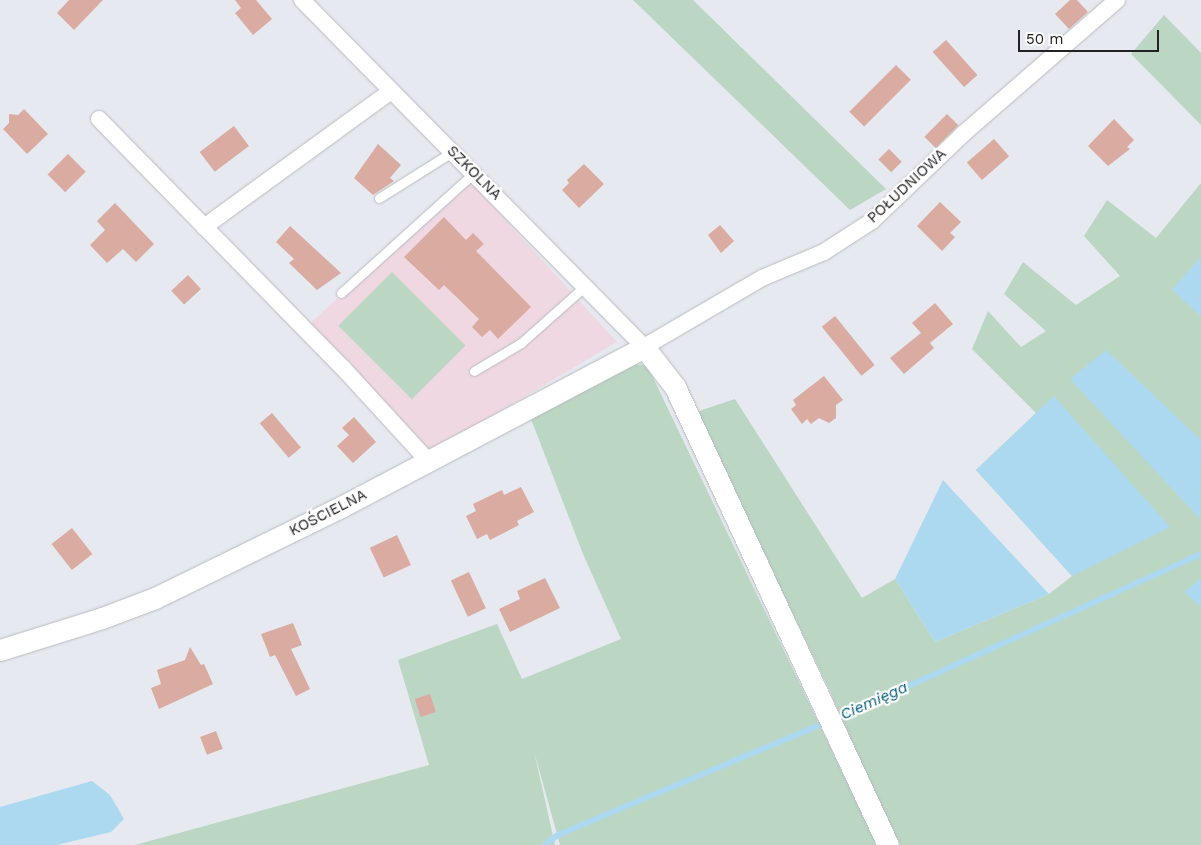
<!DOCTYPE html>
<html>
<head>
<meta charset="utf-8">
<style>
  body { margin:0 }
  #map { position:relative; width:1201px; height:845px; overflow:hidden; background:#e6e9f0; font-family:"Work Sans",sans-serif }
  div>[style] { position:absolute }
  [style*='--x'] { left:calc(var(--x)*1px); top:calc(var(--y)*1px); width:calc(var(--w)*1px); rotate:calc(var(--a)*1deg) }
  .education>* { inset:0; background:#f0d8e2 }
  .green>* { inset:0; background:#bbd6c2; transform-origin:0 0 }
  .water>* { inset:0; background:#acd9f0 }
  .stream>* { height:5.5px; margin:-2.75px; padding:0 2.75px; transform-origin:2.75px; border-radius:2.75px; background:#acd9f0 }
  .building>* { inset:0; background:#d9aba1; transform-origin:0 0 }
  .roads { filter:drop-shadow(0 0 1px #b8bbc1) drop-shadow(0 0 1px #b8bbc1) }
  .service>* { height:9px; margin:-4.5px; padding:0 4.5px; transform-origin:4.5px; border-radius:4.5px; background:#fff }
  .minor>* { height:16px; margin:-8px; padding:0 8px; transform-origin:8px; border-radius:8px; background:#fff }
  .tertiary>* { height:21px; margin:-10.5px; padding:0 10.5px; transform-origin:10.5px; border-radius:10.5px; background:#fff }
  span { translate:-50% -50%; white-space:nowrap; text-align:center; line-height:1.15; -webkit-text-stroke:4.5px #fff; paint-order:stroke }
  .street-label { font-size:15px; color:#222225 }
  .water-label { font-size:16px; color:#045c7a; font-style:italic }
  .scale { position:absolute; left:1018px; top:30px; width:141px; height:22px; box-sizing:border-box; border:2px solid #222225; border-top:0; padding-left:6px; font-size:15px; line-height:18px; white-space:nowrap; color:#222225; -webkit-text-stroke:4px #fff; paint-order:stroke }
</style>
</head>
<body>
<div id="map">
  <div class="education">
    <div style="clip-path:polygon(468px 179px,617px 342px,424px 456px,303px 330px)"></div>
  </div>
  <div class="green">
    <div style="clip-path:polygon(633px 0,693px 0,886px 189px,850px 210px)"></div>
    <div style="clip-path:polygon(1164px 15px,1201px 53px,1201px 125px,1131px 54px)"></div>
    <div style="clip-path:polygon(1201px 183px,1201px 845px,897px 845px,829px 689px,696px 412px,735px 399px,862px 598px,895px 579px,935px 642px,1049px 594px,1072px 576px,976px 470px,1036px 413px,972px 349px,988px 311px,1021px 347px,1046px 331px,1004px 294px,1023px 262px,1076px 305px,1120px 276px,1084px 236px,1107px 200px,1156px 238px)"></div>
    <div style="left:392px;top:272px;width:104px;height:76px;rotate:45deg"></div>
    <div style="clip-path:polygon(628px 364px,647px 365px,877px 845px,560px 845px,534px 751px,555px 845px,135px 845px,429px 765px,398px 660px,497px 624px,522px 679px,621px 639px,583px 554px,531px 419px)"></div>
  </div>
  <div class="water">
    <div style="clip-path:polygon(1201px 257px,1201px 317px,1172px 289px)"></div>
    <div style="clip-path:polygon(1106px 350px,1201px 440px,1200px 519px,1070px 379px)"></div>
    <div style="clip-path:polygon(1054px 396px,1170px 527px,1072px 576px,976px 470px)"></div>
    <div style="clip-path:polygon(943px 480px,1049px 594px,935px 642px,895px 579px)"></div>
    <div style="clip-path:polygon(1201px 578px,1201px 607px,1184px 592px)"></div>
    <div style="clip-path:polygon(92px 781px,110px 795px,124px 819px,111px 832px,57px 845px,0 845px,0 807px)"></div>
  </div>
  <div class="stream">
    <div style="--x:545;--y:845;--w:16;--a:-38"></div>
    <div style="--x:558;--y:835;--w:328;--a:-22.8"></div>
    <div style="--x:860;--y:708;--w:374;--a:-24.3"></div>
  </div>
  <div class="building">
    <div style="clip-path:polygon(69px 0,103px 0,74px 30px,57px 13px)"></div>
    <div style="clip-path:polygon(235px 0,256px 0,272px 19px,253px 35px,235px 13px,241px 8px)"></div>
    <div style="clip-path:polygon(1070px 0,1077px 0,1088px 12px,1069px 29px,1055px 14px)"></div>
    <div style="left:946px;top:40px;width:47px;height:18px;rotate:48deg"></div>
    <div style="left:896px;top:65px;width:21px;height:66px;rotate:45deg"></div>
    <div style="clip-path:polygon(24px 109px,48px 134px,27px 154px,3px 129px,9px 123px,9px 114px,18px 115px)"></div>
    <div style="left:947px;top:114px;width:16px;height:32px;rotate:45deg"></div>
    <div style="clip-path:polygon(1114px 119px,1134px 140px,1127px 147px,1130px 149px,1108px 166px,1088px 146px)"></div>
    <div style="left:234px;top:126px;width:25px;height:43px;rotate:53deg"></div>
    <div style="left:994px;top:139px;width:23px;height:36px;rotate:49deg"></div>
    <div style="clip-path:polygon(378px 144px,401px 165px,390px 178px,394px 181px,373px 195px,354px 178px)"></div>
    <div style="left:889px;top:149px;width:18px;height:15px;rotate:45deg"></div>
    <div style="left:68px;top:154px;width:25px;height:29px;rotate:45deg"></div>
    <div style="clip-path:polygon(584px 164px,604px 184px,579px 208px,562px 190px,569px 183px,567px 180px)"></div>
    <div style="clip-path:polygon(940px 202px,961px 222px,950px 233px,955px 237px,942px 251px,917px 226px)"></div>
    <div style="clip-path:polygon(115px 203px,154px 244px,136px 262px,123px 249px,107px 263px,90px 245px,105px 230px,97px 221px)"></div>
    <div style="clip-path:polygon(444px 217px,466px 240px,473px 233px,484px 244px,476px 251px,531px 307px,498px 339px,490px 330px,482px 337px,472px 327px,479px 319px,444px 285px,439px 290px,404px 257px)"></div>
    <div style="clip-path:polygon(720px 225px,734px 241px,721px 253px,708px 235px)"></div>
    <div style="clip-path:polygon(290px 226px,341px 273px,317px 290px,289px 263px,294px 259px,276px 242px)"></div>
    <div style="left:188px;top:275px;width:19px;height:23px;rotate:47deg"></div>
    <div style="clip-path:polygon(935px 303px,953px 324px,930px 343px,934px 348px,904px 374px,890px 358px,921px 333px,912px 323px)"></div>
    <div style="left:835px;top:316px;width:63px;height:17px;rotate:51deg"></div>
    <div style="clip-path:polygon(824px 376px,843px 400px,836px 405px,836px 418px,829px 423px,819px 418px,811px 424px,807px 419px,802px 424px,791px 409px,796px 405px,793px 400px)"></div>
    <div style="left:272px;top:413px;width:45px;height:16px;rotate:50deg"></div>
    <div style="clip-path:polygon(354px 417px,376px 442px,353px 463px,337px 446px,349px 435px,342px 428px)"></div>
    <div style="clip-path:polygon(521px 487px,534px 512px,517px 521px,519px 525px,490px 540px,487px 534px,477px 539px,466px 516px,476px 511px,473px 504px,502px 490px,504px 495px)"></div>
    <div style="left:72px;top:528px;width:33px;height:26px;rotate:52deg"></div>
    <div style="left:397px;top:535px;width:33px;height:30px;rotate:65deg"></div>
    <div style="left:469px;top:572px;width:40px;height:20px;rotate:65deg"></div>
    <div style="clip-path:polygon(545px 578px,560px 608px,510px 632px,499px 609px,520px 599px,517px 591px)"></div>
    <div style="clip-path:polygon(293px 623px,302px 645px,291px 649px,310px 689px,296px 696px,275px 655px,270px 657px,261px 634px)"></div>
    <div style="clip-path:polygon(190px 647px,201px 665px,204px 664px,213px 684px,159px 709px,151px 688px,161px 684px,157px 670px,185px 660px)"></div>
    <div style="left:430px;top:694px;width:19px;height:16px;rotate:72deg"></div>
    <div style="left:216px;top:731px;width:19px;height:17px;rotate:69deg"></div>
  </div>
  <div class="roads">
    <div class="service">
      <div style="--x:379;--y:198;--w:86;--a:-32.2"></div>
      <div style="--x:341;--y:293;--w:179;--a:-42.1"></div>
      <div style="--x:474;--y:371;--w:55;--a:-30.8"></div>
      <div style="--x:521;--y:343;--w:86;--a:-41.7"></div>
    </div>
    <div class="minor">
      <div style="--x:302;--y:0;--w:487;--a:45.4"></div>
      <div style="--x:644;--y:347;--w:137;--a:-30.3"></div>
      <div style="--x:762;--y:278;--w:67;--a:-22.8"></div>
      <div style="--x:824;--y:252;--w:57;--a:-32.9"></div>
      <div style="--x:872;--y:221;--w:126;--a:-43.7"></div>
      <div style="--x:963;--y:134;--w:204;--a:-41"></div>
      <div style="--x:99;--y:119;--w:349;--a:45.6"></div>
      <div style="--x:343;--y:368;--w:127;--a:47.5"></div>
      <div style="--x:204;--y:227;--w:231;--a:-36"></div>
    </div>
    <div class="tertiary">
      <div style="--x:0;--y:650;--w:107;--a:-17.4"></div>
      <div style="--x:102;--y:618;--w:57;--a:-20.7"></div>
      <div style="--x:155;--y:598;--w:207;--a:-26.1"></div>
      <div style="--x:341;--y:507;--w:343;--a:-27.8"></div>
      <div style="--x:644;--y:347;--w:51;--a:52.2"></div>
      <div style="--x:675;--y:387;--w:505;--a:65.06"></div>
    </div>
  </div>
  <div class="street-label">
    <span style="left:474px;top:173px;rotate:45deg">SZKOLNA</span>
    <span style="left:907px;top:186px;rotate:-43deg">POŁUDNIOWA</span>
    <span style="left:328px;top:513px;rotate:-27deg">KOŚCIELNA</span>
  </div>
  <div class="water-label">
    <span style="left:874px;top:701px;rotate:-24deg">Ciemięga</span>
  </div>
  <div class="scale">50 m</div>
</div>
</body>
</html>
